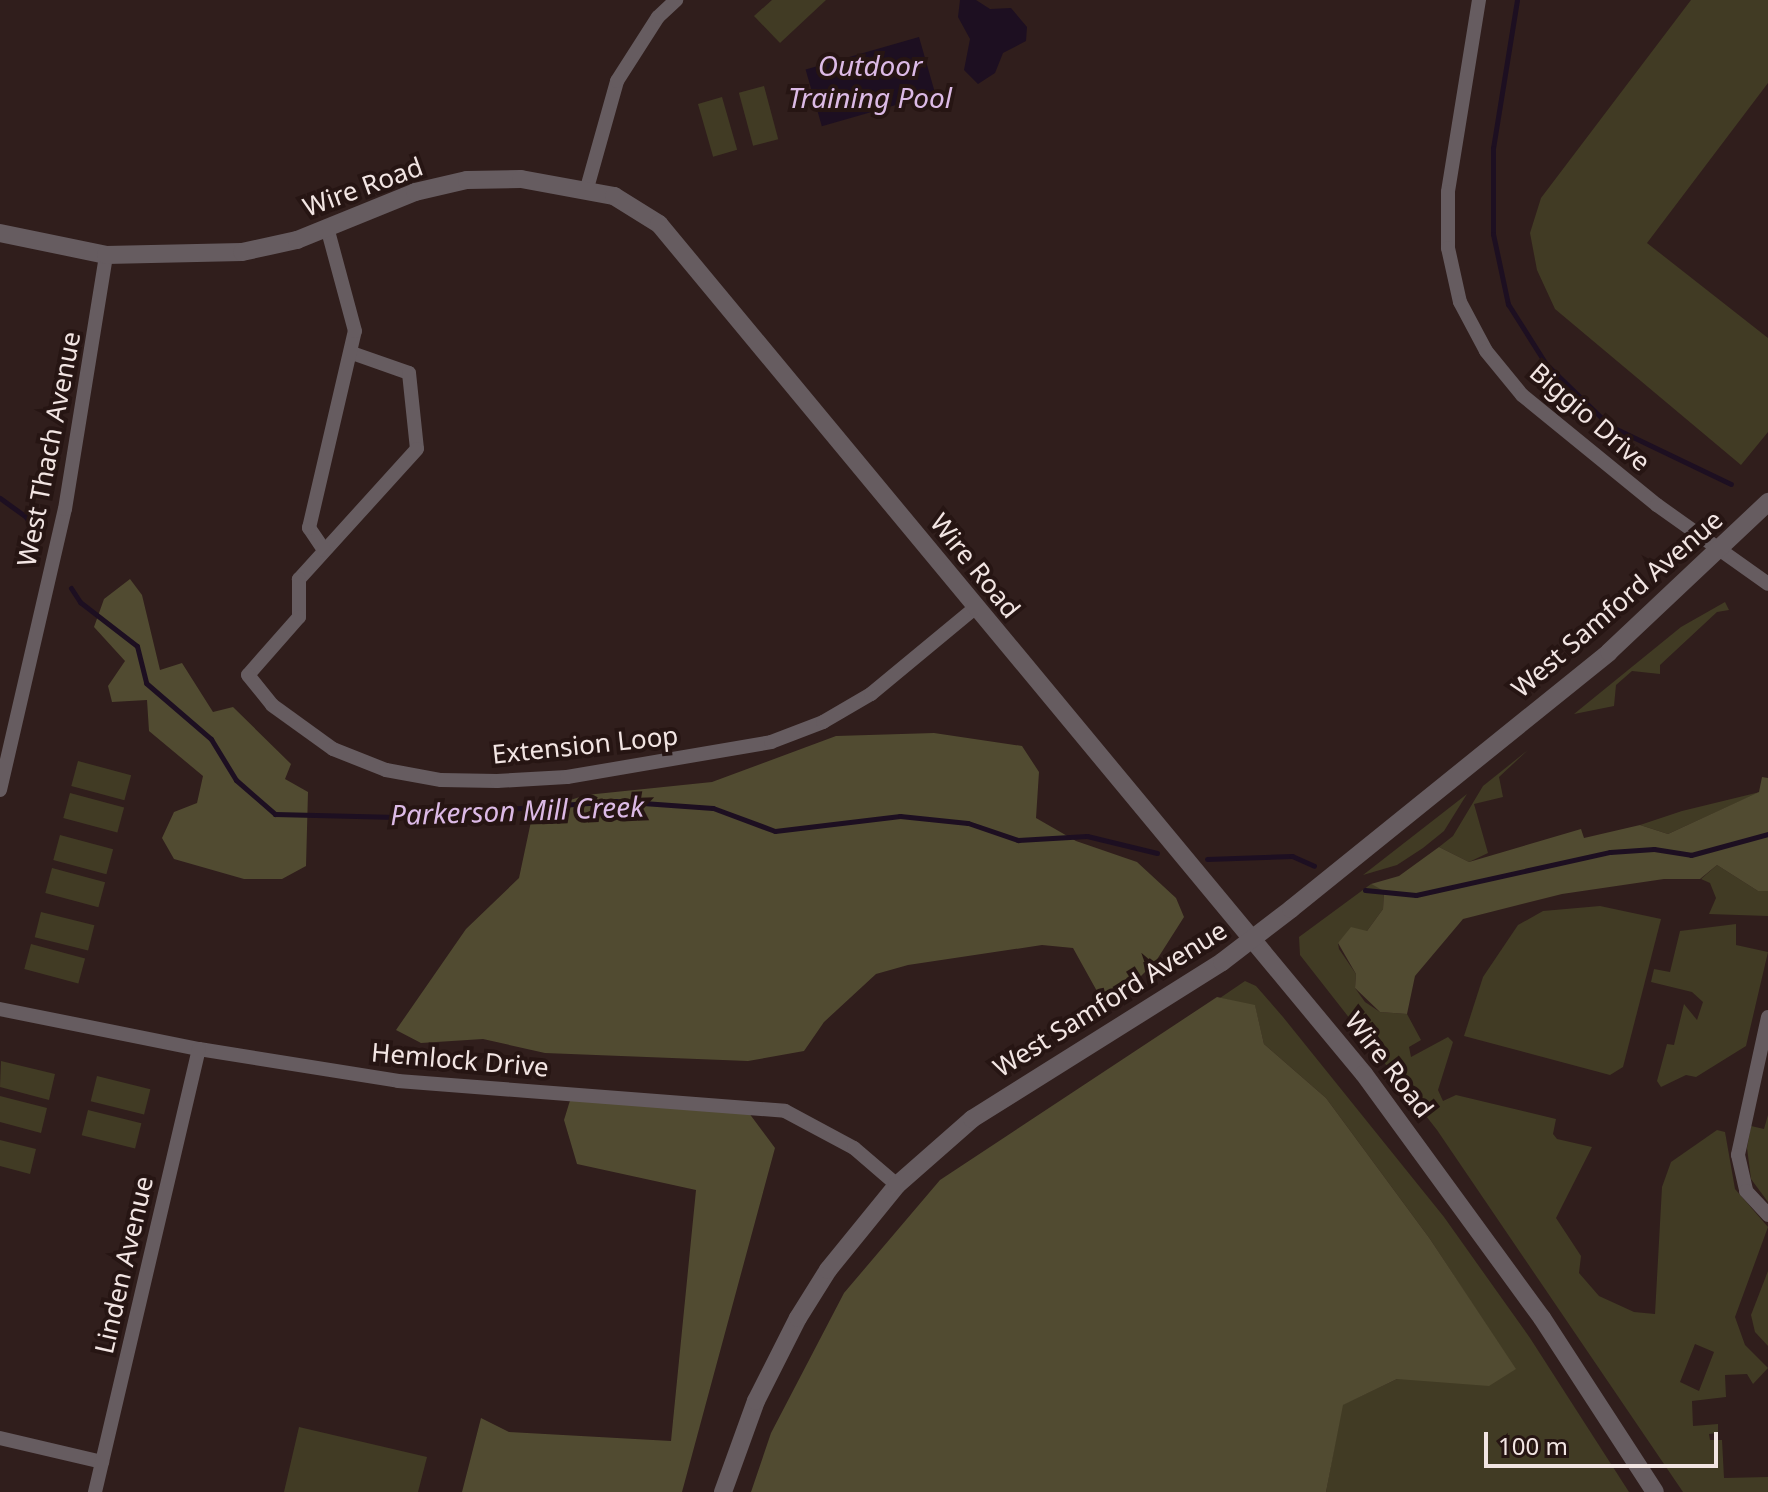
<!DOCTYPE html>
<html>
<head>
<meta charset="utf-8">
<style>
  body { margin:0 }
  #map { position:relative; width:1768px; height:1492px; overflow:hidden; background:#301e1c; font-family:"Noto Sans",sans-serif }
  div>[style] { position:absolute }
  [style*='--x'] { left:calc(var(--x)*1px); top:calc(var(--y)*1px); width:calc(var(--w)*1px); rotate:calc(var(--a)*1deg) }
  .green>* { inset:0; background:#413b24; transform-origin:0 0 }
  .forest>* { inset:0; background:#514b31 }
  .water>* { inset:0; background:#1d0f21; transform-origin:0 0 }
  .stream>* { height:5px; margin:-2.5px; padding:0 2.5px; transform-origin:2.5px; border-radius:2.5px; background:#1d0f21 }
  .minor>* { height:14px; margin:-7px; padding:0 7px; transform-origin:7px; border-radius:7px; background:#665c60 }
  .tertiary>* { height:18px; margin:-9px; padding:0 9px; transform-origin:9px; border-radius:9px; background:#665c60 }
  span { translate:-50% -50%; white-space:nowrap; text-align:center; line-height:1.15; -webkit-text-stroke:8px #261513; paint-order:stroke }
  .street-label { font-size:26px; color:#f2e5e3 }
  .water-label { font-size:28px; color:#dcbae6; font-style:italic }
  .scale { position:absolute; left:1484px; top:1432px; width:234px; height:36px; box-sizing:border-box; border:4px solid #f2e5e3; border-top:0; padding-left:10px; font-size:24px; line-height:28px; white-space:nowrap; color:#f2e5e3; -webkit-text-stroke:6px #261513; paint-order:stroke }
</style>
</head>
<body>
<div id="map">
  <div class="green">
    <div style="clip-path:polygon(772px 0,826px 0,780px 43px,754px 16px)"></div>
    <div style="clip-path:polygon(1691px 0,1768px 0,1768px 83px,1647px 243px,1768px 338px,1768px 432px,1741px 465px,1555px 309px,1537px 270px,1530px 233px,1541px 198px)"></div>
    <div style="left:764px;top:86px;width:55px;height:26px;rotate:75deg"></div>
    <div style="left:722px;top:97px;width:55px;height:25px;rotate:74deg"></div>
    <div style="clip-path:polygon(1725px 602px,1729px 610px,1717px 612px,1660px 665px,1660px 674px,1632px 671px,1616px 685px,1614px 706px,1574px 714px,1681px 627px)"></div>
    <div style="clip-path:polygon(1528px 750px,1499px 777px,1503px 797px,1474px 804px,1488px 853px,1469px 862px,1439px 847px,1453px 836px,1483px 786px)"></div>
    <div style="left:78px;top:761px;width:55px;height:26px;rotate:15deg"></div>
    <div style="clip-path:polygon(1760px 792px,1668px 834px,1640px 825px,1682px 811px)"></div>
    <div style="left:70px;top:793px;width:56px;height:26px;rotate:15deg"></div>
    <div style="clip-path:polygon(1467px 794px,1444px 831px,1423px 848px,1397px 865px,1363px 875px)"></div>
    <div style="left:60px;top:835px;width:55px;height:26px;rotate:15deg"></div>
    <div style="clip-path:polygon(1717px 865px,1758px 891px,1768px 891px,1768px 916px,1709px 914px,1716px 898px,1710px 883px,1701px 879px)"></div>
    <div style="left:52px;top:868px;width:55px;height:26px;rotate:15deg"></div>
    <div style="clip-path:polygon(evenodd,1371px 884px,1384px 890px,1383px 909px,1367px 931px,1338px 943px,1339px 949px,1356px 974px,1355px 988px,1365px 1002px,1380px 1012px,1407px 1014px,1421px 1040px,1409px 1047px,1411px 1057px,1448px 1037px,1453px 1042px,1438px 1090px,1443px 1101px,1456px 1095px,1556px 1119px,1553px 1134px,1557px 1139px,1592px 1147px,1556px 1218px,1581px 1256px,1579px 1273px,1599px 1296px,1634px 1312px,1655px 1314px,1662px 1187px,1671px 1162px,1717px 1130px,1725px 1132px,1735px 1189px,1768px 1227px,1735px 1317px,1745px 1345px,1768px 1368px,1753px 1384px,1747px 1374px,1725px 1375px,1726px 1397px,1692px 1401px,1693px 1426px,1718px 1424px,1718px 1433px,1709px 1434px,1710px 1440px,1722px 1440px,1724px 1478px,1768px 1477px,1768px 1492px,1683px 1492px,1437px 1130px,1300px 955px,1299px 937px,1371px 884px,1695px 1344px,1714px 1352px,1699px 1391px,1680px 1382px,1695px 1344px)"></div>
    <div style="clip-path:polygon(1600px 906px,1661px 919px,1623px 1067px,1610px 1075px,1464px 1036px,1483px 977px,1518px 925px,1543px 911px)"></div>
    <div style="left:41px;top:912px;width:55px;height:26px;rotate:14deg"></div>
    <div style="clip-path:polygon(1736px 924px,1736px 945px,1768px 952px,1746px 1046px,1696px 1077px,1686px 1075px,1661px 1087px,1657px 1081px,1667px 1044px,1674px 1045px,1684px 1004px,1697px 1020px,1703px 1002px,1692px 992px,1651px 982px,1654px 969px,1670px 972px,1680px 931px)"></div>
    <div style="left:31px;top:944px;width:56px;height:26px;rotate:15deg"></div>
    <div style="clip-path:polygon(1245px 981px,1256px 986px,1283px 1017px,1444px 1217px,1530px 1338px,1629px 1492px,1326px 1492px,1342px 1405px,1397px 1379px,1515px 1369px,1430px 1239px,1326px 1098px,1264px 1044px,1255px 1006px,1220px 998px)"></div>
    <div style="clip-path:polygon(1px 1061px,55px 1074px,49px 1100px,0 1087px)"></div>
    <div style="left:97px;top:1076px;width:55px;height:26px;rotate:14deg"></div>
    <div style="clip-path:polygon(0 1096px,47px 1108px,41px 1133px,0 1122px)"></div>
    <div style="left:88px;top:1110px;width:55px;height:26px;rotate:14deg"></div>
    <div style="clip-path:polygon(1768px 1115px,1768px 1202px,1751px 1179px,1747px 1148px,1751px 1126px,1764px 1129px)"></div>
    <div style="clip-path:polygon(0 1140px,36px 1149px,30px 1174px,0 1166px)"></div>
    <div style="clip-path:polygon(1768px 1271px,1768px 1346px,1755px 1332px,1751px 1315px)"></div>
    <div style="clip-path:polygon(299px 1427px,427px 1457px,418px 1492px,284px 1492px)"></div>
  </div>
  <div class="forest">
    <div style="clip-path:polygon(130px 579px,142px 595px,160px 670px,182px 663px,213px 712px,233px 707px,291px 764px,285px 779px,308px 792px,306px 866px,282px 879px,244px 879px,174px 859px,162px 838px,174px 812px,197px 803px,203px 776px,149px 731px,147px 700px,112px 702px,108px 686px,125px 661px,94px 627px,104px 599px)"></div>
    <div style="clip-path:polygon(934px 733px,1022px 746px,1039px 772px,1036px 818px,1076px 841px,1137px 862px,1176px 898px,1184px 917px,1156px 961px,1131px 986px,1098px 993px,1073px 948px,1042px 945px,908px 965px,876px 974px,824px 1022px,804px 1051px,748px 1061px,545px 1053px,483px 1039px,421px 1043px,396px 1030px,466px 929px,519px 878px,533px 812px,586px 795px,712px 782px,836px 736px)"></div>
    <div style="clip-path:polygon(1762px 777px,1768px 778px,1768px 891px,1758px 891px,1717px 865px,1700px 879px,1664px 879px,1562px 894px,1463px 919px,1415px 976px,1407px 1014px,1380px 1012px,1355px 988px,1356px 974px,1338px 943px,1351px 927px,1367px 931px,1383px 909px,1384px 891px,1371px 884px,1399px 876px,1439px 847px,1469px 862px,1581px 829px,1584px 838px,1640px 825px,1668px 834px,1759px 792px)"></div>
    <div style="clip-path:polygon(1217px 997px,1255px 1005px,1264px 1044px,1326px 1098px,1430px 1239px,1516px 1369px,1489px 1386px,1397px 1379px,1343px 1405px,1326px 1492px,751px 1492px,771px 1433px,844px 1293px,940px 1180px)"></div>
    <div style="clip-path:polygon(572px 1094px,743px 1105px,775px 1148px,682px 1492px,462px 1492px,481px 1418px,509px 1432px,671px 1441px,696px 1190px,577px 1164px,564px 1120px)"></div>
  </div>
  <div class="water">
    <div style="clip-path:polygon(960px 0,976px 0,990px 9px,1011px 8px,1027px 27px,1026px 41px,1003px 53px,995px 73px,978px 84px,964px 70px,970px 39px,958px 17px)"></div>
    <div style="left:919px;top:37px;width:59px;height:118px;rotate:74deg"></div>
  </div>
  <div class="stream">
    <div style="--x:1517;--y:0;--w:150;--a:99.2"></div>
    <div style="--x:1493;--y:148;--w:86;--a:90"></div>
    <div style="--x:1493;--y:234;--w:72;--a:77.9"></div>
    <div style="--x:1508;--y:304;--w:71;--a:57.7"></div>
    <div style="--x:1546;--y:364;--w:89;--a:44.1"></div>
    <div style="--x:1610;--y:426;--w:134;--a:25.6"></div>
    <div style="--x:0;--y:498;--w:32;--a:36"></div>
    <div style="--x:26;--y:517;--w:21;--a:59"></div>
    <div style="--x:71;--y:588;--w:17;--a:57"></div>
    <div style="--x:80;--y:602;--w:72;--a:37.7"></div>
    <div style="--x:137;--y:646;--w:38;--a:76"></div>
    <div style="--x:146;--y:683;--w:86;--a:40.7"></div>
    <div style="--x:211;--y:739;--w:48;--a:58.6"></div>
    <div style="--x:236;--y:780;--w:52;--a:41.1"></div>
    <div style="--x:275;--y:814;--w:122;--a:1.4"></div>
    <div style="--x:397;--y:817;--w:219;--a:-4.2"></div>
    <div style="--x:615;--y:801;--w:98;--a:4.1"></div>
    <div style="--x:713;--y:808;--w:66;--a:20.4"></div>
    <div style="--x:775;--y:831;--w:126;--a:-6.8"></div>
    <div style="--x:900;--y:816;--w:68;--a:5.9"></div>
    <div style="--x:968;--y:823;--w:53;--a:18.8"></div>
    <div style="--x:1018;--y:840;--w:69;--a:-3.3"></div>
    <div style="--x:1087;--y:836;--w:72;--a:13.7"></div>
    <div style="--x:1207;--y:859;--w:85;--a:-2"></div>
    <div style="--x:1292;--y:856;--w:24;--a:24"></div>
    <div style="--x:1365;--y:890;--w:51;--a:5.6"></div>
    <div style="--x:1416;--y:895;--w:199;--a:-12.5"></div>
    <div style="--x:1610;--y:852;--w:44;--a:-3.9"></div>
    <div style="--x:1654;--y:849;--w:37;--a:9"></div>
    <div style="--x:1691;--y:855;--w:80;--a:-15.3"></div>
  </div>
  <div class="minor">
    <div style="--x:1479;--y:0;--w:194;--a:99.2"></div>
    <div style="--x:1448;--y:192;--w:56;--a:90"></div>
    <div style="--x:1448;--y:248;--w:55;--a:77.5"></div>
    <div style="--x:1460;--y:302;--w:55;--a:62"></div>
    <div style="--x:1486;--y:351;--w:57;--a:50.7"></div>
    <div style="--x:1522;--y:395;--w:174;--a:39.2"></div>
    <div style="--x:1657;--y:505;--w:136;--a:35.4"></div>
    <div style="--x:587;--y:188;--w:111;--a:-74.3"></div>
    <div style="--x:617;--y:81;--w:76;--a:-57.4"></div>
    <div style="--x:658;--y:17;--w:25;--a:-43"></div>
    <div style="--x:352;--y:353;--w:60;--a:19.3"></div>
    <div style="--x:409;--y:373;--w:76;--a:84"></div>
    <div style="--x:417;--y:449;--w:176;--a:132.2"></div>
    <div style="--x:299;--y:579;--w:38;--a:90"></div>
    <div style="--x:299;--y:617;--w:77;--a:131.3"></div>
    <div style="--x:248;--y:675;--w:38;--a:51"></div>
    <div style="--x:272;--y:705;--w:75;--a:35.8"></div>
    <div style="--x:333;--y:749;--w:57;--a:21.6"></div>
    <div style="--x:386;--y:770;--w:56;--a:10.3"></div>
    <div style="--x:441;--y:780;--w:56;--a:1"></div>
    <div style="--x:497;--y:781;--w:70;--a:-3.3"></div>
    <div style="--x:567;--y:777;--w:207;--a:-9.7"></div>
    <div style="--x:771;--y:742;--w:56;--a:-21"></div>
    <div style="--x:823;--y:722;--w:56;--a:-30.3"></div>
    <div style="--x:871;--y:694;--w:135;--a:-39.6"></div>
    <div style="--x:324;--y:550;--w:27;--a:-124"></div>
    <div style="--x:309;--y:528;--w:202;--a:-76.9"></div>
    <div style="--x:355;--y:331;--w:108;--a:-105.1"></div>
    <div style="--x:0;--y:790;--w:288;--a:-77"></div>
    <div style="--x:65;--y:509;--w:257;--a:-80.8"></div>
    <div style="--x:0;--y:1009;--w:203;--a:11.4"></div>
    <div style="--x:199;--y:1049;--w:202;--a:9.1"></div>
    <div style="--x:398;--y:1081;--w:388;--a:4.4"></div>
    <div style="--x:785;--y:1111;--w:78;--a:28.2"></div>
    <div style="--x:854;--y:1148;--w:57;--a:40.7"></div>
    <div style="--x:1768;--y:1017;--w:141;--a:102.3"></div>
    <div style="--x:1738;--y:1155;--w:37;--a:77"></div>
    <div style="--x:1746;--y:1191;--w:33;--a:47"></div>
    <div style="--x:0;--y:1438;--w:105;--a:13.2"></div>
    <div style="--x:95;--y:1492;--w:455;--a:-76.8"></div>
  </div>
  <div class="tertiary">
    <div style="--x:0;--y:233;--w:108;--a:11.7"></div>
    <div style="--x:106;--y:255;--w:136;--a:-1.3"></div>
    <div style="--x:242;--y:252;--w:56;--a:-12.3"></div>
    <div style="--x:297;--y:240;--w:127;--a:-22.1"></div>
    <div style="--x:415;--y:192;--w:53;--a:-13"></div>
    <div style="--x:467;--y:180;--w:54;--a:-1.1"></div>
    <div style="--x:521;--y:179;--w:95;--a:10.4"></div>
    <div style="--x:614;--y:196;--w:53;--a:31.9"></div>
    <div style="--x:659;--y:224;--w:1104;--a:50.33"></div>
    <div style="--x:1364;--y:1074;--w:302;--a:53.9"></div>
    <div style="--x:1542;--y:1318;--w:207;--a:57"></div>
    <div style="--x:723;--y:1492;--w:97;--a:-70.1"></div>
    <div style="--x:756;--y:1401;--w:93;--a:-63.2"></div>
    <div style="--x:798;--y:1318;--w:57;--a:-58"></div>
    <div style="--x:828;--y:1270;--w:109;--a:-50.9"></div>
    <div style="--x:897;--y:1185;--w:100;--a:-41.3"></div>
    <div style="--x:972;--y:1119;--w:295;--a:-32.1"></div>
    <div style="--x:1222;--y:962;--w:87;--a:-37.5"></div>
    <div style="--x:1291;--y:909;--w:409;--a:-38.9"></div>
    <div style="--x:1609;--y:652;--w:219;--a:-43.3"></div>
  </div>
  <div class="street-label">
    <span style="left:363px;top:187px;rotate:-20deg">Wire Road</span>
    <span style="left:1590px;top:417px;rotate:41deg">Biggio Drive</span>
    <span style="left:49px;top:449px;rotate:-79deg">West Thach Avenue</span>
    <span style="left:975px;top:566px;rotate:51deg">Wire Road</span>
    <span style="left:1617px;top:604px;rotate:-41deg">West Samford Avenue</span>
    <span style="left:585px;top:745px;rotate:-6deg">Extension Loop</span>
    <span style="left:1110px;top:999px;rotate:-32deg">West Samford Avenue</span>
    <span style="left:460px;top:1060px;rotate:5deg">Hemlock Drive</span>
    <span style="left:1389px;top:1065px;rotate:52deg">Wire Road</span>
    <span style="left:124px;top:1265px;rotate:-77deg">Linden Avenue</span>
  </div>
  <div class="water-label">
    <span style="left:870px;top:81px">Outdoor<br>Training Pool</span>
    <span style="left:517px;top:810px;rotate:-2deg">Parkerson Mill Creek</span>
  </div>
  <div class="scale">100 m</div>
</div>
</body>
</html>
